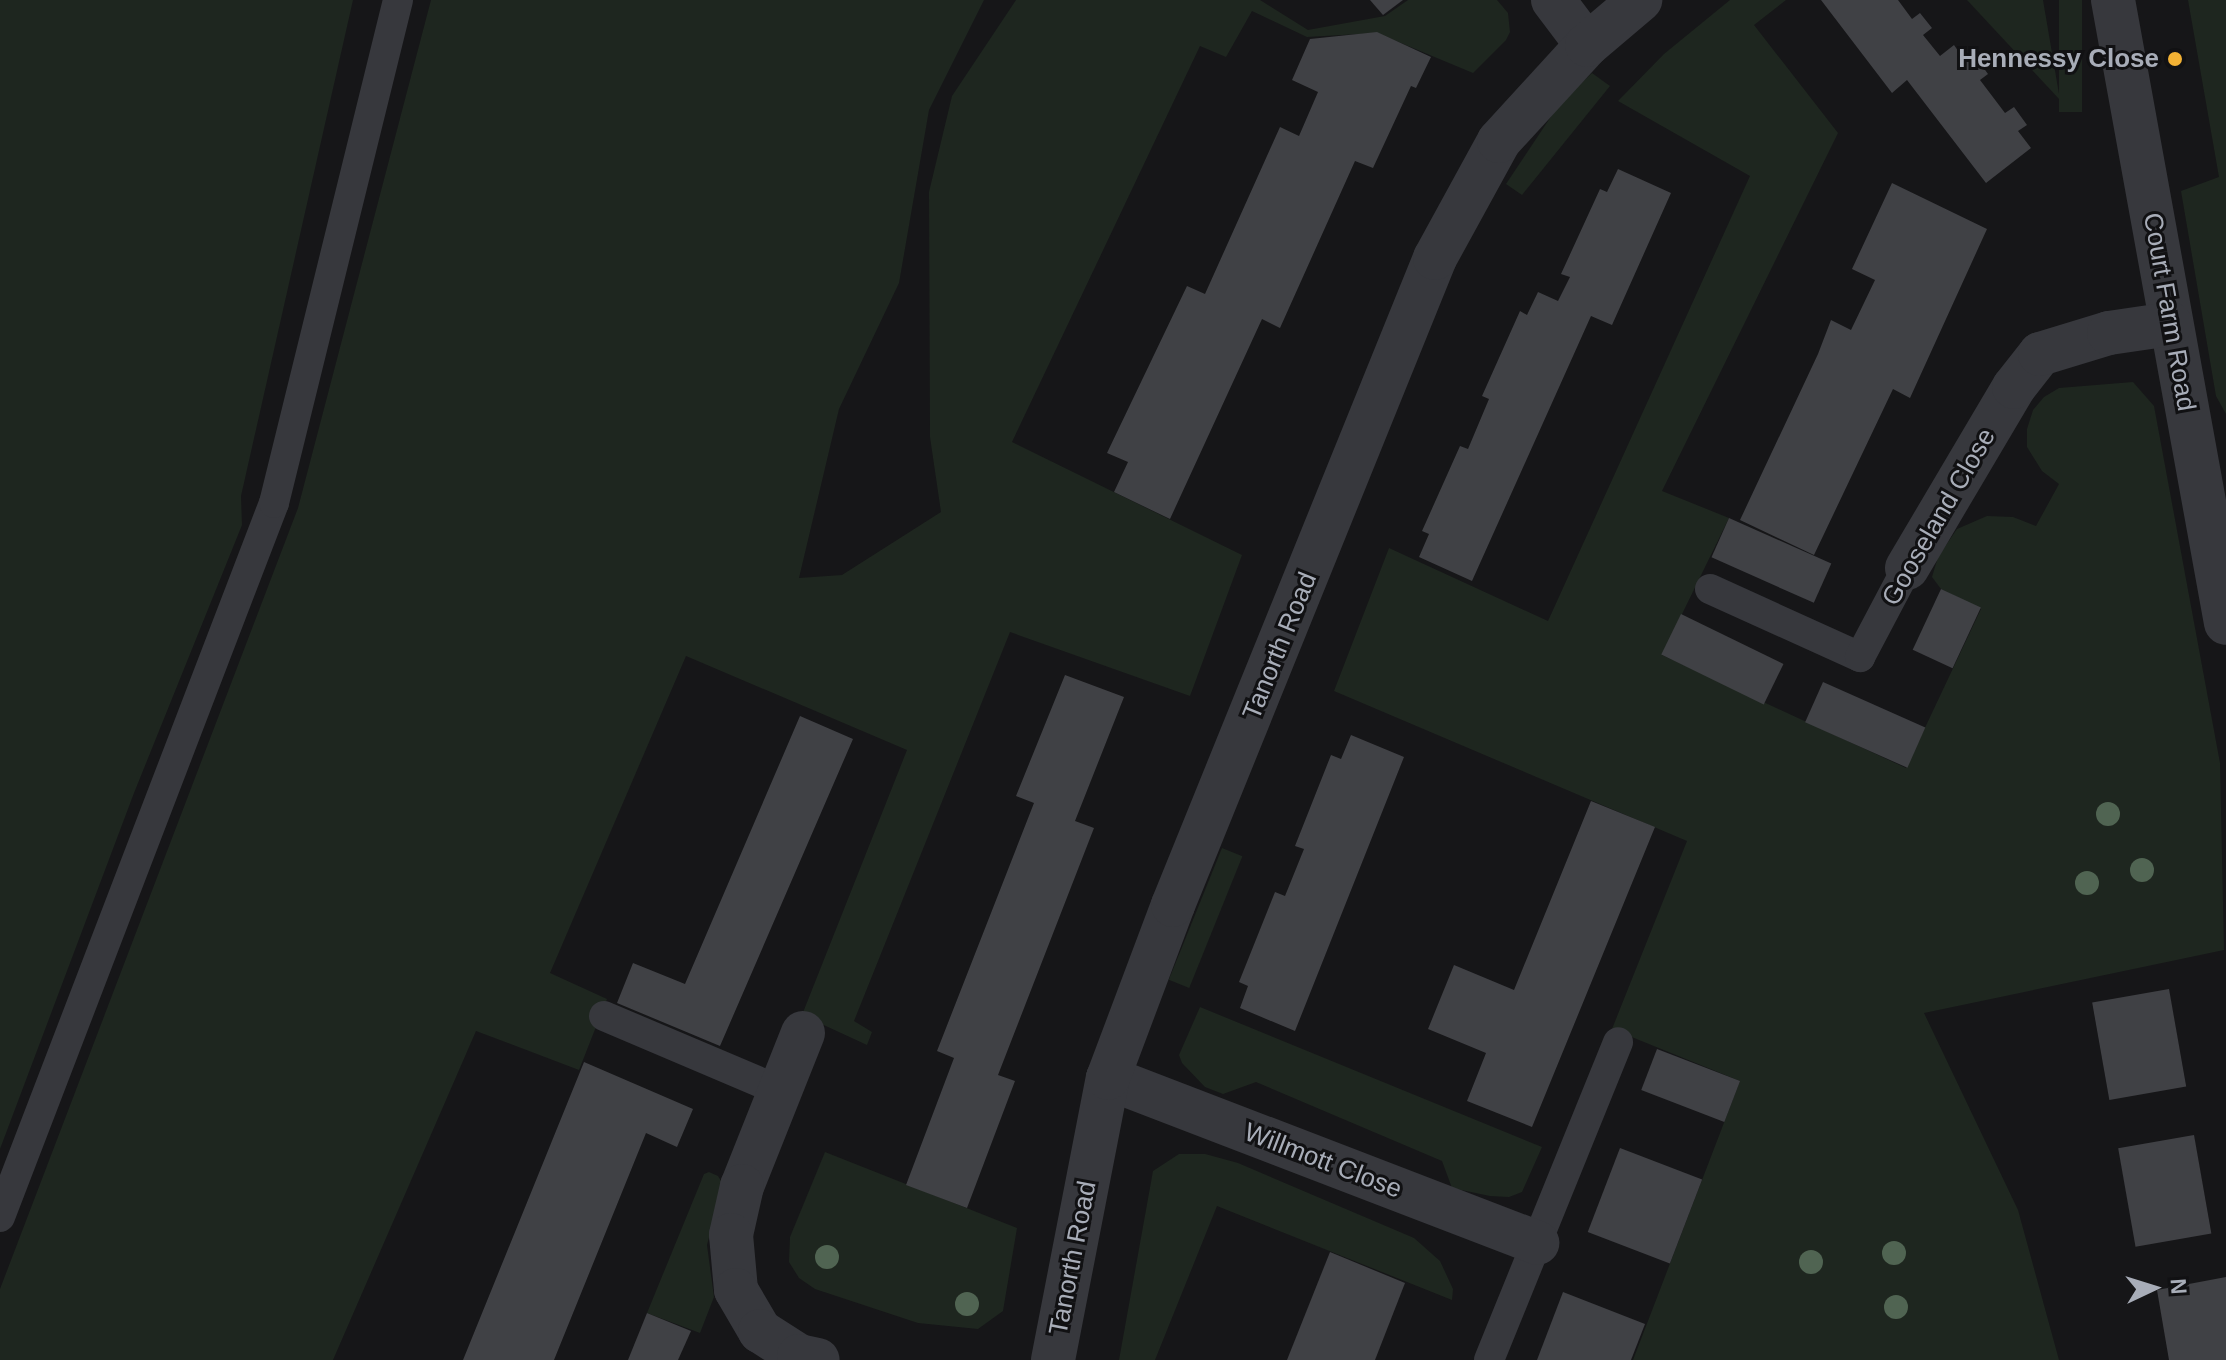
<!DOCTYPE html>
<html>
<head>
<meta charset="utf-8">
<style>
  body { margin:0 }
  #map { position:relative; width:2226px; height:1360px; overflow:hidden; background:#161618; font-family:Arial,sans-serif }
  div>[style] { position:absolute }
  [style*='--x'] { left:calc(var(--x)*1px); top:calc(var(--y)*1px); width:calc(var(--w)*1px); rotate:calc(var(--a)*1deg) }
  .green>* { inset:0; background:#1e261f; transform-origin:0 0 }
  .building>* { inset:0; background:#404145; transform-origin:0 0 }
  .service>* { height:30px; margin:-15px; padding:0 15px; transform-origin:15px; border-radius:15px; background:#37383d }
  .minor>* { height:44px; margin:-22px; padding:0 22px; transform-origin:22px; border-radius:22px; background:#37383d }
  .trees>* { width:24px; height:24px; margin:-12px; border-radius:50%; background:#506452 }
  .dots>* { width:22px; height:22px; translate:-50% -50%; box-sizing:border-box; border:4px solid #111113; border-radius:50% }
  span { translate:-50% -50%; white-space:nowrap; text-align:center; line-height:1.15; -webkit-text-stroke:6px #111113; paint-order:stroke }
  .poi-label { font-size:26px; color:#a8adb8; font-weight:700 }
  .right { translate:-100% -50%; text-align:right }
  .street-label { font-size:26px; color:#a8adb8 }
  .north { position:absolute; left:2114px; top:1248px; width:80px; height:80px; -webkit-text-stroke:6px #111113; paint-order:stroke; rotate:86deg; font-size:22px; font-weight:700; line-height:32px; text-align:center; color:#a8adb8 }
  .north::after { content:''; display:block; margin:auto; width:28px; height:36px; background:#a8adb8; clip-path:polygon(50% 0,100% 100%,50% 72%,0 100%) }
</style>
</head>
<body>
<div id="map">
  <div class="green">
    <div style="clip-path:polygon(0 0,353px 0,241px 496px,242px 525px,134px 793px,0 1149px)"></div>
    <div style="clip-path:polygon(431px 0,984px 0,929px 110px,899px 283px,839px 409px,799px 578px,842px 575px,941px 512px,930px 437px,929px 192px,952px 96px,1016px 0,1260px 0,1308px 30px,1385px 16px,1408px 0,1497px 0,1508px 13px,1510px 32px,1506px 40px,1473px 73px,1377px 33px,1307px 37px,1252px 11px,1226px 57px,1200px 46px,1012px 442px,1242px 555px,1190px 696px,1010px 632px,854px 1021px,872px 1032px,867px 1045px,802px 1015px,907px 750px,686px 656px,550px 973px,607px 999px,579px 1070px,476px 1031px,333px 1360px,0 1360px,0 1289px,298px 508px)"></div>
    <div style="clip-path:polygon(1730px 0,1786px 0,1754px 25px,1838px 133px,1662px 491px,1729px 518px,1662px 655px,1906px 768px,1981px 609px,1941px 589px,1932px 577px,1938px 557px,1957px 529px,1987px 516px,2013px 517px,2036px 526px,2059px 484px,2042px 471px,2027px 447px,2027px 429px,2033px 410px,2044px 397px,2059px 388px,2133px 382px,2154px 406px,2220px 763px,2224px 950px,1924px 1013px,2018px 1210px,2059px 1360px,1633px 1360px,1740px 1081px,1612px 1029px,1687px 841px,1334px 691px,1389px 548px,1548px 621px,1750px 176px,1618px 101px,1664px 54px)"></div>
    <div style="clip-path:polygon(1967px 0,2043px 0,2060px 100px)"></div>
    <div style="left:2059px;top:0;width:23px;height:112px"></div>
    <div style="clip-path:polygon(2188px 0,2226px 0,2226px 414px,2216px 396px,2181px 191px,2219px 177px)"></div>
    <div style="clip-path:polygon(1592px 73px,1610px 86px,1522px 195px,1506px 184px,1560px 103px)"></div>
    <div style="left:1222px;top:848px;width:22px;height:142px;rotate:22deg"></div>
    <div style="clip-path:polygon(1200px 1007px,1542px 1147px,1522px 1192px,1509px 1197px,1490px 1196px,1452px 1188px,1442px 1161px,1256px 1082px,1223px 1094px,1205px 1087px,1182px 1063px,1179px 1055px)"></div>
    <div style="clip-path:polygon(825px 1152px,1017px 1228px,1003px 1311px,978px 1329px,918px 1323px,815px 1289px,799px 1278px,789px 1262px,790px 1237px)"></div>
    <div style="clip-path:polygon(1179px 1154px,1205px 1154px,1238px 1163px,1414px 1238px,1440px 1261px,1453px 1289px,1452px 1300px,1217px 1206px,1155px 1360px,1119px 1360px,1153px 1171px)"></div>
    <div style="clip-path:polygon(709px 1172px,718px 1176px,723px 1184px,707px 1245px,714px 1297px,700px 1333px,647px 1313px,704px 1174px)"></div>
  </div>
  <div class="building">
    <div style="clip-path:polygon(1370px 0,1403px 0,1383px 15px)"></div>
    <div style="clip-path:polygon(1821px 0,1898px 0,1912px 19px,1920px 13px,1932px 28px,1923px 35px,1940px 56px,1954px 45px,1963px 58px,1972px 52px,1988px 74px,1980px 80px,2005px 113px,2014px 107px,2027px 125px,2018px 131px,2031px 148px,1986px 183px,1907px 80px,1892px 93px)"></div>
    <div style="clip-path:polygon(1377px 32px,1431px 57px,1416px 88px,1411px 86px,1373px 168px,1355px 161px,1280px 328px,1262px 319px,1170px 519px,1114px 492px,1128px 462px,1107px 453px,1187px 286px,1205px 294px,1280px 127px,1299px 136px,1318px 92px,1292px 80px,1310px 39px)"></div>
    <div style="clip-path:polygon(1618px 169px,1671px 193px,1612px 325px,1591px 316px,1472px 581px,1419px 557px,1429px 534px,1422px 531px,1460px 446px,1468px 449px,1489px 399px,1482px 396px,1520px 311px,1527px 315px,1538px 292px,1558px 301px,1570px 277px,1561px 274px,1600px 189px,1607px 192px)"></div>
    <div style="clip-path:polygon(1892px 183px,1987px 229px,1910px 398px,1893px 389px,1814px 555px,1740px 520px,1818px 354px,1831px 320px,1851px 330px,1875px 280px,1852px 269px)"></div>
    <div style="left:1729px;top:518px;width:112px;height:43px;rotate:24deg"></div>
    <div style="left:1941px;top:589px;width:44px;height:67px;rotate:25deg"></div>
    <div style="left:1681px;top:614px;width:114px;height:45px;rotate:26deg"></div>
    <div style="clip-path:polygon(1065px 675px,1124px 697px,1075px 821px,1094px 828px,998px 1075px,1015px 1081px,967px 1208px,906px 1185px,954px 1058px,937px 1051px,1034px 803px,1016px 796px)"></div>
    <div style="left:1823px;top:682px;width:112px;height:44px;rotate:24deg"></div>
    <div style="clip-path:polygon(800px 716px,853px 739px,720px 1046px,617px 1003px,633px 963px,685px 984px)"></div>
    <div style="clip-path:polygon(1351px 735px,1404px 757px,1295px 1031px,1240px 1008px,1248px 986px,1239px 982px,1275px 892px,1285px 896px,1304px 849px,1295px 846px,1331px 755px,1341px 759px)"></div>
    <div style="clip-path:polygon(1591px 801px,1655px 827px,1532px 1127px,1467px 1101px,1486px 1053px,1428px 1029px,1454px 965px,1514px 990px)"></div>
    <div style="left:2169px;top:989px;width:99px;height:78px;rotate:80deg"></div>
    <div style="left:1657px;top:1049px;width:89px;height:44px;rotate:21deg"></div>
    <div style="clip-path:polygon(584px 1062px,693px 1109px,677px 1147px,646px 1133px,554px 1360px,463px 1360px)"></div>
    <div style="left:2194px;top:1135px;width:100px;height:77px;rotate:80deg"></div>
    <div style="left:1620px;top:1148px;width:88px;height:90px;rotate:21deg"></div>
    <div style="clip-path:polygon(1330px 1252px,1405px 1283px,1375px 1360px,1287px 1360px)"></div>
    <div style="clip-path:polygon(2226px 1277px,2226px 1360px,2169px 1360px,2157px 1290px)"></div>
    <div style="clip-path:polygon(1563px 1292px,1645px 1324px,1631px 1360px,1537px 1360px)"></div>
    <div style="clip-path:polygon(647px 1313px,691px 1331px,678px 1360px,628px 1360px)"></div>
  </div>
  <div class="service">
    <div style="--x:1710;--y:589;--w:165;--a:24.4"></div>
    <div style="--x:1860;--y:657;--w:101;--a:-62.2"></div>
    <div style="--x:604;--y:1016;--w:192;--a:23"></div>
    <div style="--x:0;--y:1217;--w:765;--a:-69.01"></div>
    <div style="--x:274;--y:503;--w:518;--a:-76.15"></div>
    <div style="--x:1489;--y:1360;--w:343;--a:-67.9"></div>
  </div>
  <div class="minor">
    <div style="--x:1553;--y:0;--w:56;--a:52.9"></div>
    <div style="--x:2113;--y:0;--w:633;--a:79.72"></div>
    <div style="--x:1907;--y:568;--w:210;--a:-59.4"></div>
    <div style="--x:2014;--y:387;--w:42;--a:-51.8"></div>
    <div style="--x:2040;--y:354;--w:72;--a:-16.9"></div>
    <div style="--x:2109;--y:333;--w:62;--a:-8.4"></div>
    <div style="--x:803;--y:1033;--w:165;--a:111.7"></div>
    <div style="--x:742;--y:1186;--w:50;--a:102.7"></div>
    <div style="--x:731;--y:1235;--w:55;--a:84.8"></div>
    <div style="--x:736;--y:1290;--w:48;--a:59.7"></div>
    <div style="--x:760;--y:1331;--w:46;--a:32.7"></div>
    <div style="--x:799;--y:1356;--w:19;--a:12"></div>
    <div style="--x:1108;--y:1078;--w:460;--a:21"></div>
    <div style="--x:1053;--y:1360;--w:287;--a:-79"></div>
    <div style="--x:1108;--y:1078;--w:185;--a:-69.4"></div>
    <div style="--x:1173;--y:905;--w:698;--a:-67.95"></div>
    <div style="--x:1435;--y:258;--w:133;--a:-61.3"></div>
    <div style="--x:1499;--y:141;--w:130;--a:-47.5"></div>
    <div style="--x:1587;--y:45;--w:70;--a:-40.3"></div>
  </div>
  <div class="trees">
    <div style="left:2108px;top:814px"></div>
    <div style="left:2142px;top:870px"></div>
    <div style="left:2087px;top:883px"></div>
    <div style="left:1894px;top:1253px"></div>
    <div style="left:827px;top:1257px"></div>
    <div style="left:1811px;top:1262px"></div>
    <div style="left:967px;top:1304px"></div>
    <div style="left:1896px;top:1307px"></div>
  </div>
  <div class="dots">
    <div style="left:2175px;top:59px;background:#f2b134"></div>
  </div>
  <div class="poi-label">
    <span class="right" style="left:2159px;top:59px">Hennessy Close</span>
  </div>
  <div class="street-label">
    <span style="left:2169px;top:312px;rotate:80deg">Court Farm Road</span>
    <span style="left:1939px;top:517px;rotate:-60deg">Gooseland Close</span>
    <span style="left:1280px;top:646px;rotate:-68deg">Tanorth Road</span>
    <span style="left:1323px;top:1161px;rotate:21deg">Willmott Close</span>
    <span style="left:1073px;top:1258px;rotate:-79deg">Tanorth Road</span>
  </div>
  <div class="north">N</div>
</div>
</body>
</html>
